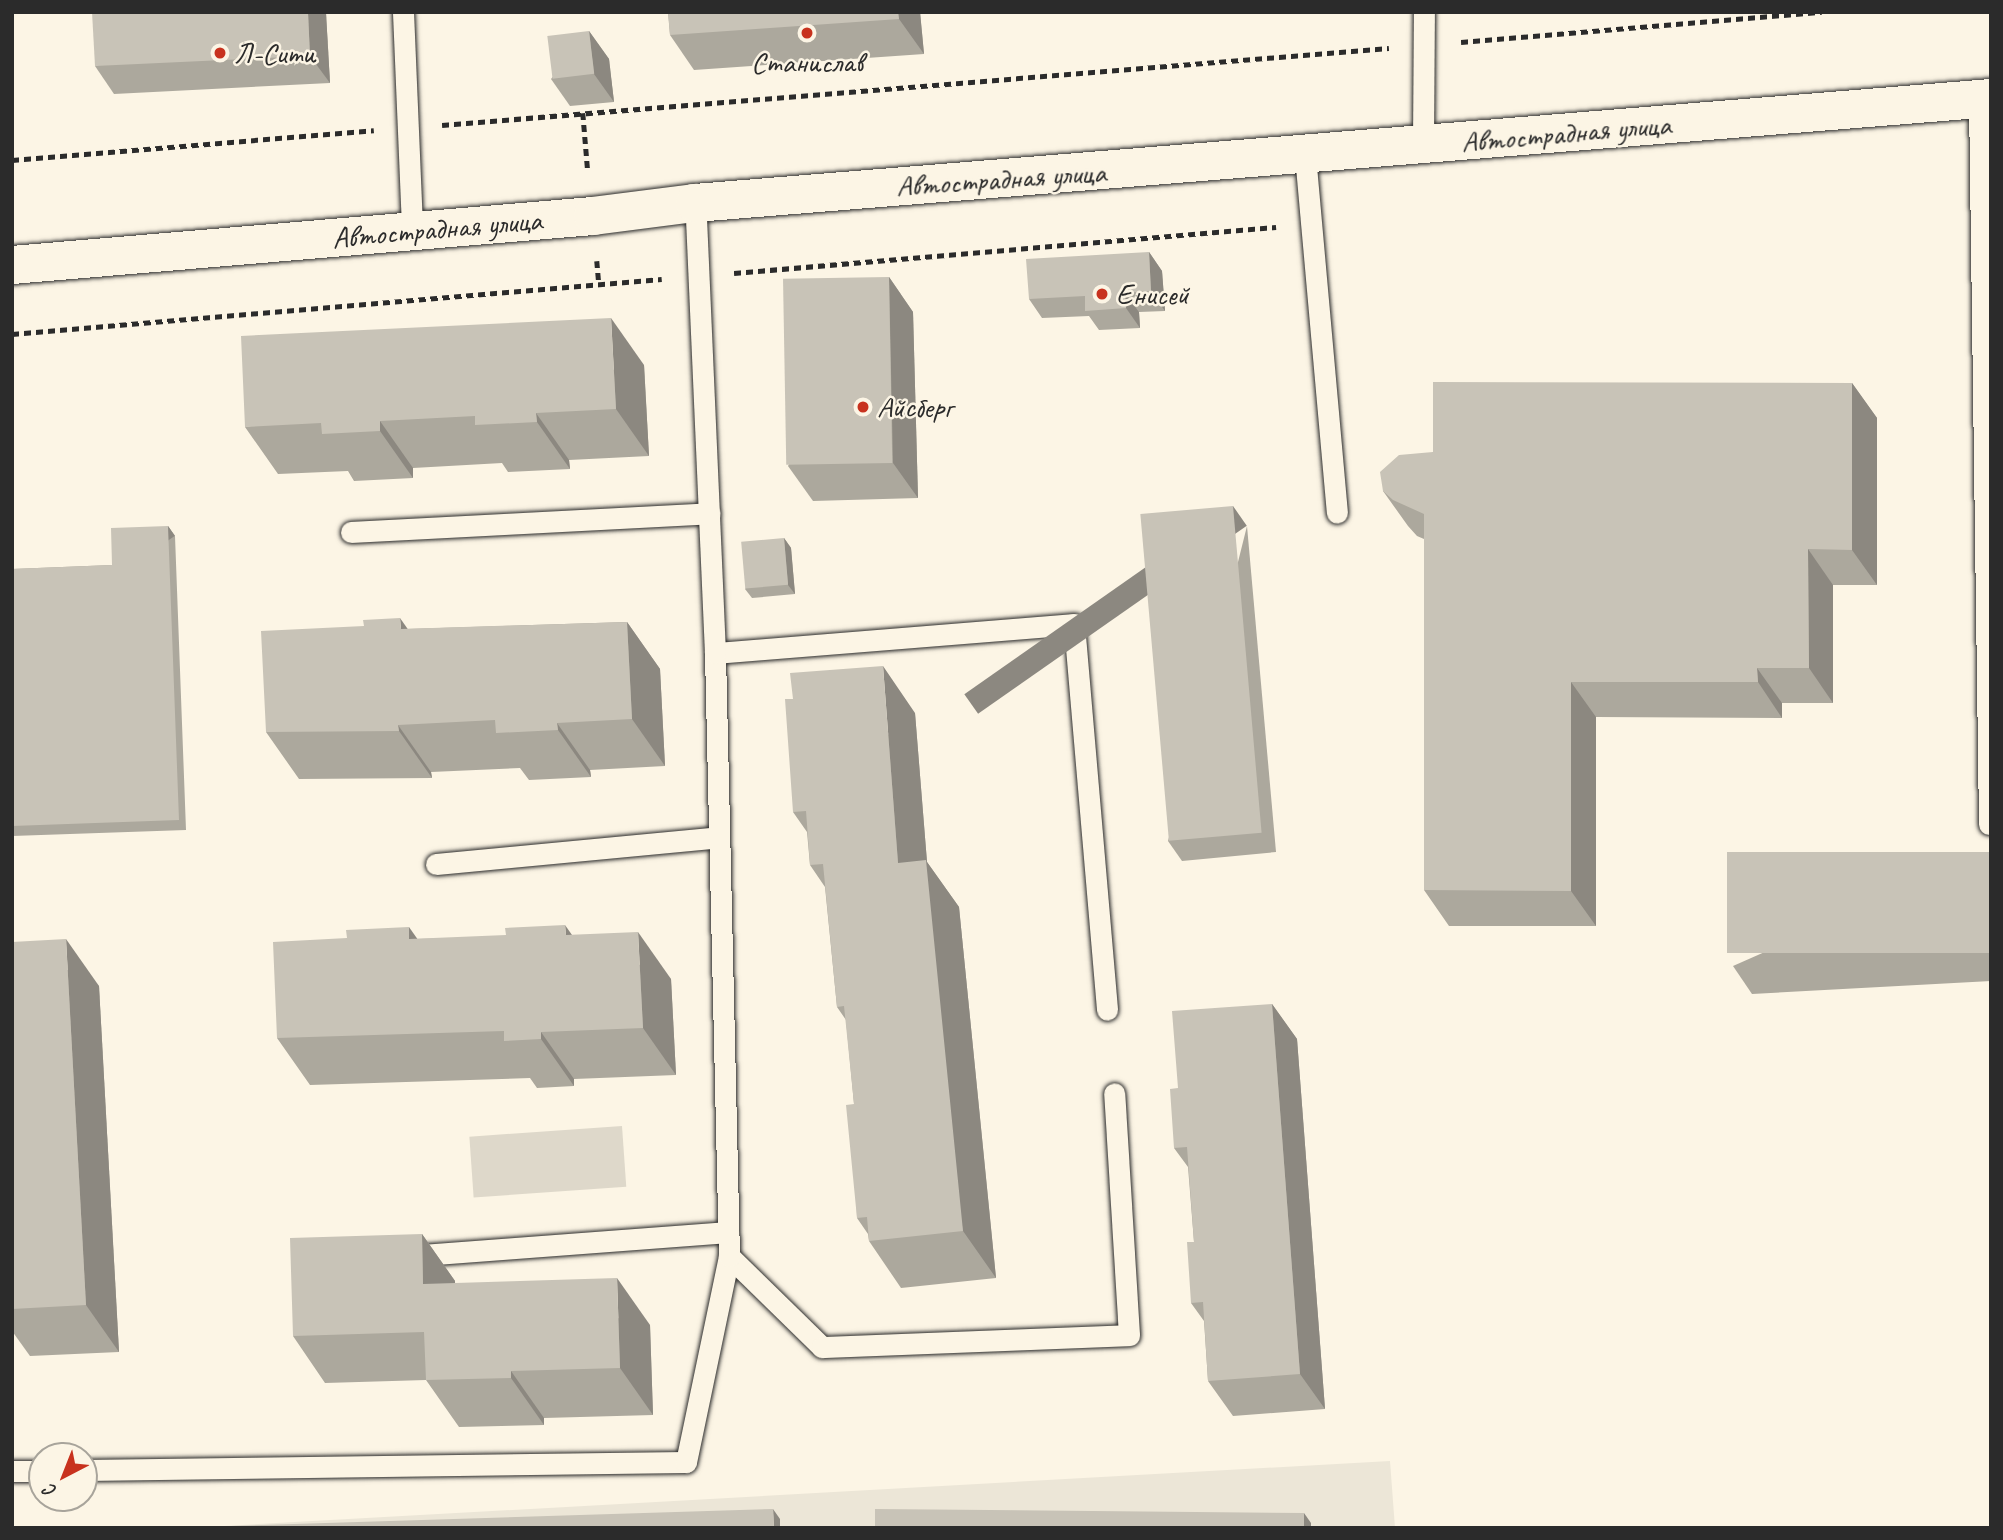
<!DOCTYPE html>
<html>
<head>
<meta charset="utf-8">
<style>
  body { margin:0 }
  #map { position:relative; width:2003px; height:1540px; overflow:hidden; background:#fcf5e5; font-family:Caveat,sans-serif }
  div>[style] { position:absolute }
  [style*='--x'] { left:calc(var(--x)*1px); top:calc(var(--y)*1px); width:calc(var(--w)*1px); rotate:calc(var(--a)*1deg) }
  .built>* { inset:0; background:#ece6d7 }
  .green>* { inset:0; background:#ded8ca; transform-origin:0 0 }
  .path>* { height:4.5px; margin-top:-2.25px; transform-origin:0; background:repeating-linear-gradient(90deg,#2b2b2b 0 7px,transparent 0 12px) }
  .roads { filter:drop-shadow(0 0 2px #2b2b2b) drop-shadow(0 0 2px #2b2b2b) }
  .lane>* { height:21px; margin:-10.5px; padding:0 10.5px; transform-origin:10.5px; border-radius:10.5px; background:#fcf5e5 }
  .secondary>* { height:38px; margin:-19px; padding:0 19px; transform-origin:19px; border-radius:19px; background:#fcf5e5 }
  .wall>* { inset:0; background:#aca89d }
  .shaded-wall>* { inset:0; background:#8c8880; transform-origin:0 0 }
  .building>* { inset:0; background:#c8c3b7; transform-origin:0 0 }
  .dots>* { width:19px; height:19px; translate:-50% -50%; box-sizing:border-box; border:4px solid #fcf5e5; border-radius:50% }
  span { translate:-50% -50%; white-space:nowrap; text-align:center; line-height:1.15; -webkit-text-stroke:5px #fcf5e5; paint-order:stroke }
  .poi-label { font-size:30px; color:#2b2b2b }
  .left { translate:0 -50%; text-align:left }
  .street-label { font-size:30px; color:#2b2b2b }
  .frame { position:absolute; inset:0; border:14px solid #2b2b2b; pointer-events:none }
  .north { position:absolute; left:28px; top:1442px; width:70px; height:70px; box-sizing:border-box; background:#fcf5e5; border:2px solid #a8a49b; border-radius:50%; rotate:222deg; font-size:19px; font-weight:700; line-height:28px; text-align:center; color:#2b2b2b }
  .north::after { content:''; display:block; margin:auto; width:24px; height:32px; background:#c8321e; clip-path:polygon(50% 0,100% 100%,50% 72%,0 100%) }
</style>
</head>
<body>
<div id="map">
  <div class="built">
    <div style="clip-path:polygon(1390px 1461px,1395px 1528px,188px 1528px)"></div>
  </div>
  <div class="green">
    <div style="left:622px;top:1126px;width:61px;height:153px;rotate:86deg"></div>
  </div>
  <div class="path">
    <div style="--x:1461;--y:42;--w:362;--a:-4.8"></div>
    <div style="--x:583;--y:113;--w:59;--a:85.2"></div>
    <div style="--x:442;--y:125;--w:950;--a:-4.65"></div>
    <div style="--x:12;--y:160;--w:363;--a:-4.7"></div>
    <div style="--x:597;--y:261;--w:23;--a:85"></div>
    <div style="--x:734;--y:273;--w:544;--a:-4.85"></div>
    <div style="--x:12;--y:334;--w:652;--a:-4.84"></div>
  </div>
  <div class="roads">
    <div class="lane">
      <div style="--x:403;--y:12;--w:219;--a:87.6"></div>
      <div style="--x:1979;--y:99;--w:725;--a:89.21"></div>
      <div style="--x:1423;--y:144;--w:132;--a:-89.6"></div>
      <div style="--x:1305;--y:155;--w:359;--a:84.9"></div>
      <div style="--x:351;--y:532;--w:359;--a:-3"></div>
      <div style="--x:715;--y:653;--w:360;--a:-4.6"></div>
      <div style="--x:1074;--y:624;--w:387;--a:85.1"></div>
      <div style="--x:436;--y:864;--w:284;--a:-5.4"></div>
      <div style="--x:409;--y:1256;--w:320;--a:-4.3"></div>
      <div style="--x:729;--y:1256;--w:130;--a:44.4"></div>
      <div style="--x:822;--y:1347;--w:307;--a:-2.2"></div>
      <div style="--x:1129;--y:1335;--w:242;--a:-93.5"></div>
      <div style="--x:84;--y:1470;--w:602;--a:-0.76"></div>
      <div style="--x:686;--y:1462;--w:210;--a:-78.2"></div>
      <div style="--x:729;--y:1256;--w:603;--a:-91.33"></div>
      <div style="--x:715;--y:653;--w:450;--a:-92.5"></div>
      <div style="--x:12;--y:1471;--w:30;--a:0"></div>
    </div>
    <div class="secondary">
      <div style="--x:12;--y:265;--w:583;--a:-4.82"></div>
      <div style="--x:593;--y:216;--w:103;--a:-7.3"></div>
      <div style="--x:695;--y:203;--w:1300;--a:-4.63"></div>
    </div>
  </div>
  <div class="wall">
    <div style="clip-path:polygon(308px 12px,325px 12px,326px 13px,330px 83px,114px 94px,95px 66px)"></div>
    <div style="clip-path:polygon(668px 12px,920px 12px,924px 54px,694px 70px,670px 35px)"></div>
    <div style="clip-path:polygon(589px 31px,609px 59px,614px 102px,570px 106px,551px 79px)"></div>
    <div style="clip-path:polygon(1149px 252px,1162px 271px,1165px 311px,1139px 312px,1140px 328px,1099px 330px,1089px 316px,1042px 318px,1029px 299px)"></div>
    <div style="clip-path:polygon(889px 277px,913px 312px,918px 498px,813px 501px,788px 466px)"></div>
    <div style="clip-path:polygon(644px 365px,649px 456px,569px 460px,570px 469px,508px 472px,502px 463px,413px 468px,413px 478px,354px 481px,348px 471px,278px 474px,245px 427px)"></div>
    <div style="clip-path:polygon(1852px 383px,1877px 418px,1877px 585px,1833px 585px,1833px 703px,1782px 703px,1782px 718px,1596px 717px,1596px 926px,1449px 926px,1424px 890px,1424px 539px,1417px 536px,1408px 526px,1383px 491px,1433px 452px)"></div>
    <div style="clip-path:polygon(168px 526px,175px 536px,186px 830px,12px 836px,12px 569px,112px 565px)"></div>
    <div style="clip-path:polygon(1247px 526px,1276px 852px,1182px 861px,1168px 841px)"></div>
    <div style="clip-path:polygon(784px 538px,791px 548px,795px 594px,752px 598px,745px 589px)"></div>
    <div style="clip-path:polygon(627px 622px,660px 669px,665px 766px,590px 770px,591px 777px,529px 780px,520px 768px,431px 772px,432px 778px,299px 779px,266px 732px,364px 626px,407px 629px)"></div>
    <div style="clip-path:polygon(915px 713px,927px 862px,959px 907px,996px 1278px,901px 1288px,869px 1241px,868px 1234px,857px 1218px,854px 1104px,846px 1020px,837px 1007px,825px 887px,810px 865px,807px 832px,793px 812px)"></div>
    <div style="clip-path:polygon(1991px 852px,1991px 981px,1752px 994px,1733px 966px)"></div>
    <div style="clip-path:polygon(573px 935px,671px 979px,676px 1075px,574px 1079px,574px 1086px,537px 1088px,530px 1078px,310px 1085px,277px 1038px,347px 938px,417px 939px)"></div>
    <div style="clip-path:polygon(12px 942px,99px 986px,119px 1352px,30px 1356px,12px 1331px)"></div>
    <div style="clip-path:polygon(1272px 1004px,1297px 1039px,1325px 1409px,1233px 1416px,1208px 1381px,1204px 1321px,1191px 1303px,1194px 1242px,1188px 1167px,1174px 1148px,1178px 1088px)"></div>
    <div style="clip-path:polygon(422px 1234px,455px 1281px,455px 1283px,650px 1325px,653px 1415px,544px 1418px,544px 1425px,459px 1427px,426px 1380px,325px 1383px,293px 1336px)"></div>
  </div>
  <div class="shaded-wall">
    <div style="clip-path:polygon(308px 12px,325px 12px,326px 13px,330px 83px,310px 56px)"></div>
    <div style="clip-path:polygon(898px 12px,920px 12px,924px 54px,899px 19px)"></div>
    <div style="clip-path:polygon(589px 31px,609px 59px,614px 102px,594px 74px)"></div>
    <div style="clip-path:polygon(1149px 252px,1162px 271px,1165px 311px,1151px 291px)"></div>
    <div style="clip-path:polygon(889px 277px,913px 312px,918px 498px,893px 463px)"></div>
    <div style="clip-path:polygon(1125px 293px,1139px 312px,1140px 328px,1126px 308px)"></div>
    <div style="clip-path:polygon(611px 318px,644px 365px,649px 456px,616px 409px)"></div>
    <div style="clip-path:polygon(1852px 383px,1877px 418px,1877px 585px,1852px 550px)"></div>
    <div style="clip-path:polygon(536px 413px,569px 460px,570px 469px,537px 422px)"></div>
    <div style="clip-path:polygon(380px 421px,413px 468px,413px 478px,380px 431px)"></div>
    <div style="left:1233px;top:506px;width:24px;height:328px;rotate:55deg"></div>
    <div style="left:168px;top:526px;width:12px;height:294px;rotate:55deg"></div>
    <div style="clip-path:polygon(784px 538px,791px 548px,795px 594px,788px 585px)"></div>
    <div style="clip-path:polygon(1808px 549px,1833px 585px,1833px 703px,1809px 668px)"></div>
    <div style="clip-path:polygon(400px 618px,433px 665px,401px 629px)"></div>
    <div style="clip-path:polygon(627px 622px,660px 669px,665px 766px,632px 719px)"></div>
    <div style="clip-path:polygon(883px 666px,915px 713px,927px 862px,959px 907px,996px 1278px,963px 1231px,898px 863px)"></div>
    <div style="clip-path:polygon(1757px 668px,1782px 703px,1782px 718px,1758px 682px)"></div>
    <div style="clip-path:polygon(1571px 682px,1596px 717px,1596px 926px,1571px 891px)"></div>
    <div style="clip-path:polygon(557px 723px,590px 770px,591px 777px,558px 730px)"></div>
    <div style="clip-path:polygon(398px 725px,431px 772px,432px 778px,399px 731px)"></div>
    <div style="clip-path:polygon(565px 925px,598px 972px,566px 935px)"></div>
    <div style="clip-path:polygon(409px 927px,442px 974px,409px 939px)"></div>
    <div style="clip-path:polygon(638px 932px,671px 979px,676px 1075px,643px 1028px)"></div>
    <div style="clip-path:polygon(66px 939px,99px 986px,119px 1352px,86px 1305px)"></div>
    <div style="clip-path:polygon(1272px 1004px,1297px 1039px,1325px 1409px,1300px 1374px)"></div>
    <div style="clip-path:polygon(541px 1032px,574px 1079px,574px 1086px,541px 1039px)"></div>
    <div style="clip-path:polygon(422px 1234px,455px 1281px,456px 1331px,423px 1284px)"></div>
    <div style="clip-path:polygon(617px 1278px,650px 1325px,653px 1415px,620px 1368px)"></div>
    <div style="clip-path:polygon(511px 1371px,544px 1418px,544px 1425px,511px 1378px)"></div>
    <div style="clip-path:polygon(773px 1509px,780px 1519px,780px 1528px,774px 1528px)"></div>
    <div style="clip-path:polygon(1304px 1513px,1311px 1523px,1311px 1528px,1304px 1528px)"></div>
  </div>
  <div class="building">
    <div style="clip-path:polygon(92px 12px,308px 12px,310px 56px,95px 66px)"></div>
    <div style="clip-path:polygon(668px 12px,898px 12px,899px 19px,670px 35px)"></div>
    <div style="left:589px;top:31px;width:43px;height:42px;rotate:83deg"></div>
    <div style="clip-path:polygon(1149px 252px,1151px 291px,1125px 293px,1126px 308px,1085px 311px,1085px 296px,1029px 299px,1026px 259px)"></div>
    <div style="left:889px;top:277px;width:186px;height:106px;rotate:89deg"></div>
    <div style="clip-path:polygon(611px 318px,616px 409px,536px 413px,537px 422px,475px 425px,475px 416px,380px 421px,380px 431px,322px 434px,321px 423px,245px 427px,241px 336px)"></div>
    <div style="clip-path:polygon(1433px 382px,1852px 383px,1852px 550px,1808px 549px,1809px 668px,1757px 668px,1758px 682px,1571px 682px,1571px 891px,1424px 890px,1424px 514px,1393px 500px,1383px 491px,1380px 472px,1399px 455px,1433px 452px)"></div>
    <div style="left:1233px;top:506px;width:328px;height:93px;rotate:85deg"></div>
    <div style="clip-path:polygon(168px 526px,179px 820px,12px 826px,12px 569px,112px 565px,111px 528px)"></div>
    <div style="left:784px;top:538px;width:47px;height:43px;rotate:85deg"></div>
    <div style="clip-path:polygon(400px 618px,401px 629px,627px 622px,632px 719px,557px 723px,558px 730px,496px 733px,495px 720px,398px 725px,399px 731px,266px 732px,261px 631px,364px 626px,363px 620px)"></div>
    <div style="clip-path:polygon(883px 666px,898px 863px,926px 860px,963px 1231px,869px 1241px,867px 1217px,857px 1218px,846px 1105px,854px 1104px,844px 1006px,837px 1007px,823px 864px,810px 865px,806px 811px,793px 812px,785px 699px,793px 699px,790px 673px)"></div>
    <div style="left:1991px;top:852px;width:101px;height:264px;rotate:90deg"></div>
    <div style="clip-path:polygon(565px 925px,566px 935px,638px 932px,643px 1028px,541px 1032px,541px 1039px,504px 1041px,504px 1031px,277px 1038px,273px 942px,347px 938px,346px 930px,409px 927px,409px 939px,506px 935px,505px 928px)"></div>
    <div style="clip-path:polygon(66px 939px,86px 1305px,12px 1309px,12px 942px)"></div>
    <div style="clip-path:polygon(1272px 1004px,1300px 1374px,1208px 1381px,1203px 1302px,1191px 1303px,1187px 1242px,1194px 1242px,1187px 1147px,1174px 1148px,1170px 1089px,1178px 1088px,1172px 1011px)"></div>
    <div style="clip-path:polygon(422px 1234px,423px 1284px,617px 1278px,620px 1368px,511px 1371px,511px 1378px,426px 1380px,424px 1332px,293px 1336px,290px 1238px)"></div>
    <div style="clip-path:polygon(773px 1509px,774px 1528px,164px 1528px)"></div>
    <div style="clip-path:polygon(875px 1509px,1304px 1513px,1304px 1528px,875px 1528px)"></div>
  </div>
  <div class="dots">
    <div style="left:807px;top:33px;background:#c8321e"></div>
    <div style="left:220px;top:53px;background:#c8321e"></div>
    <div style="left:1102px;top:294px;background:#c8321e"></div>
    <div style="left:863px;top:407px;background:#c8321e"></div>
  </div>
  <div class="poi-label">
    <span class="left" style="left:234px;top:53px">Л-Сити</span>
    <span style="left:807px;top:62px">Станислав</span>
    <span class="left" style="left:1116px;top:294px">Енисей</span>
    <span class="left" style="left:877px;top:407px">Айсберг</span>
  </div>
  <div class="street-label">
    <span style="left:1566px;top:133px;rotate:-5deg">Автострадная улица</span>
    <span style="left:1001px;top:179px;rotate:-4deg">Автострадная улица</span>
    <span style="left:437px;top:229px;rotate:-5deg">Автострадная улица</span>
  </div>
  <div class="frame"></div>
  <div class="north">С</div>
</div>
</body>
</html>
